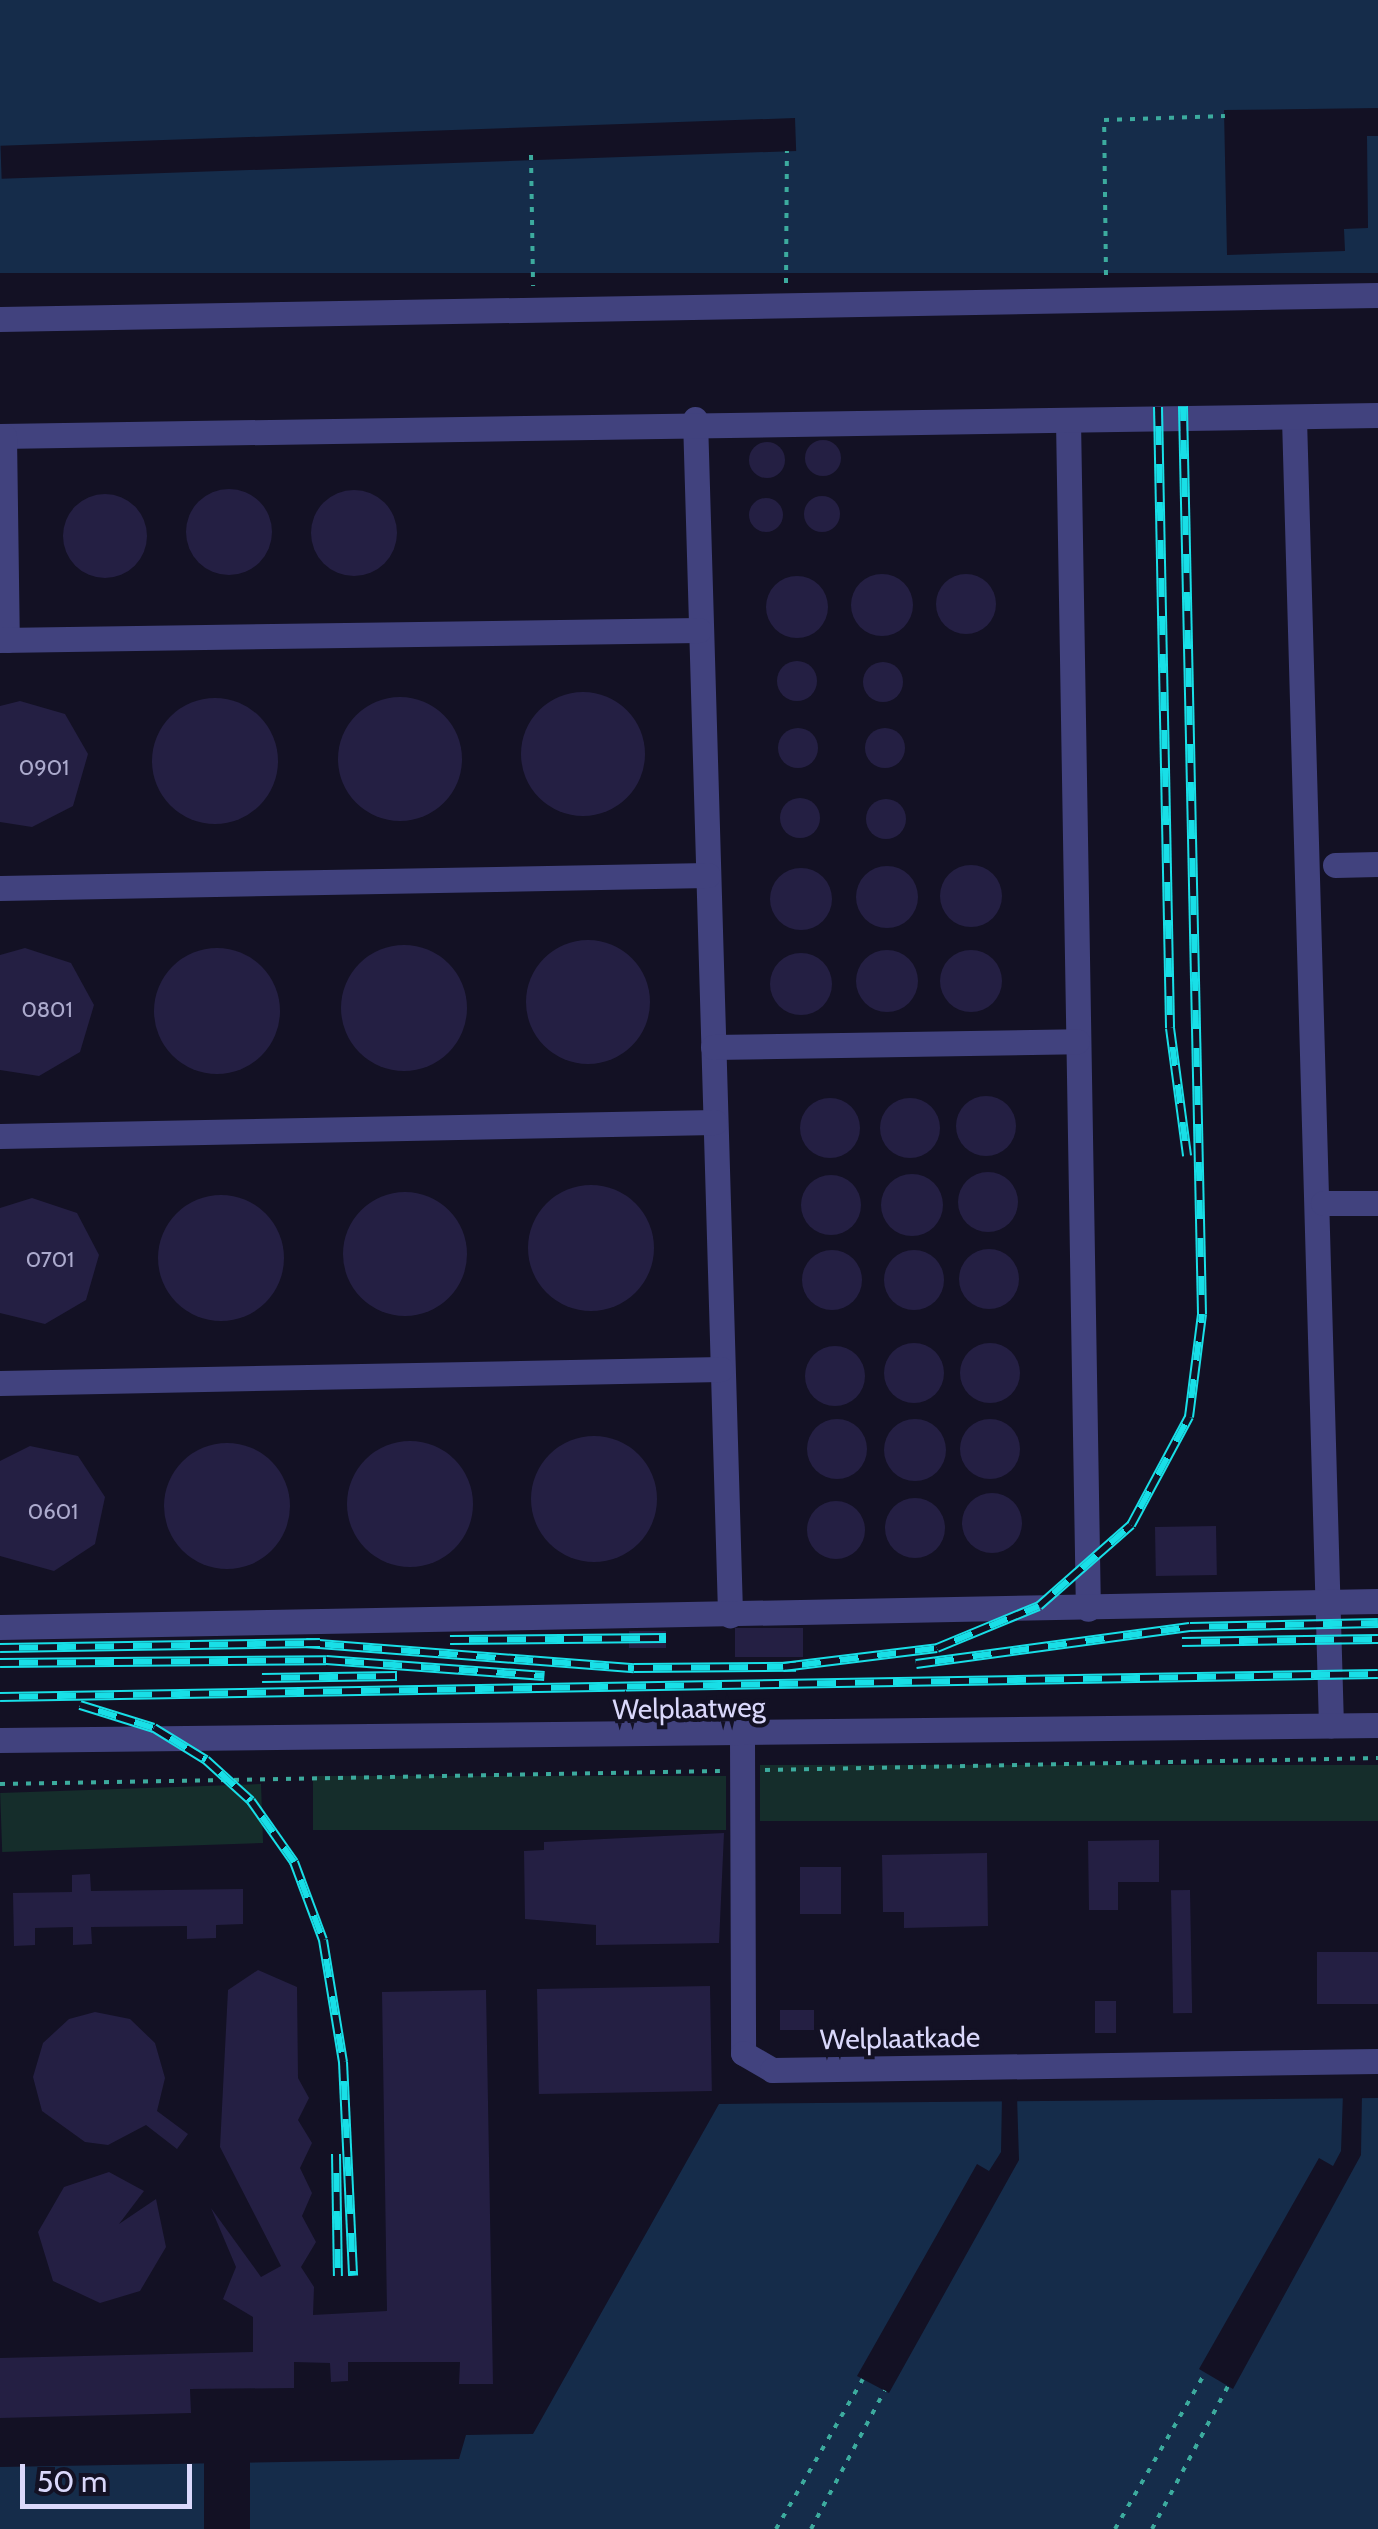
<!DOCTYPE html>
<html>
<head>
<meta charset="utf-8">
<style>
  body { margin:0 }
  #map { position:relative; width:1378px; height:2529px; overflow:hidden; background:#131124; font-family:Cabin,sans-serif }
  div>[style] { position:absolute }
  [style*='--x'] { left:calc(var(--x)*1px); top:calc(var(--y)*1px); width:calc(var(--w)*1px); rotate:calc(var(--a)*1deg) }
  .green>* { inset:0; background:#152d2b; transform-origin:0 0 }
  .water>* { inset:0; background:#152c4a; transform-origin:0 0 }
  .pier>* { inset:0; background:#131124; transform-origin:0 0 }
  .building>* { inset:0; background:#241f43; transform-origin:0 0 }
  .round { border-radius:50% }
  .path>* { height:4px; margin-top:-2px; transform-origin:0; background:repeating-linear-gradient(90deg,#3cab9e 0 5px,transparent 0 13px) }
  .minor>* { height:25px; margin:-12.5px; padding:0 12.5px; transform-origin:12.5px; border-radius:12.5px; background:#41427e }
  .rail>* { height:10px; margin-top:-5px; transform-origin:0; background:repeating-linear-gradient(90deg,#131124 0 19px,#18dfe7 0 38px); box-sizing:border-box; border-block:2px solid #18dfe7 }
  span { translate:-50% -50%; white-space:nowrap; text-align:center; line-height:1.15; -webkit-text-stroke:8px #131124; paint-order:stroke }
  .number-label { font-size:22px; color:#acaacd }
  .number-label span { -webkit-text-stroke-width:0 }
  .street-label { font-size:28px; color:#dad8fb }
  .scale { position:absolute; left:20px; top:2464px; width:172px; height:45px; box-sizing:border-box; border:5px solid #dad8fb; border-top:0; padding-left:12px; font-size:30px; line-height:35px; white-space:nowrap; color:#dad8fb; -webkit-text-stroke:8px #131124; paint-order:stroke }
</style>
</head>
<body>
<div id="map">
  <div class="green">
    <div style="left:1378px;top:1765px;width:56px;height:618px;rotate:90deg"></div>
    <div style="left:726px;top:1776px;width:54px;height:413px;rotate:90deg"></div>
    <div style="left:261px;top:1784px;width:59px;height:261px;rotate:88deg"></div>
  </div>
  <div class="water">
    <div style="left:0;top:0;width:1378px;height:273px"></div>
    <div style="clip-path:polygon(1378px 2098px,1378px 2529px,0 2529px,0 2467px,459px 2459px,466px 2435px,533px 2434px,719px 2104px)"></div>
  </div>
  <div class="pier">
    <div style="clip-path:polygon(1378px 108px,1378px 136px,1367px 136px,1368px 228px,1344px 229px,1345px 251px,1227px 255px,1224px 110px)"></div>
    <div style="left:795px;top:118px;width:33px;height:795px;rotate:88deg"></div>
    <div style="clip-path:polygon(1343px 2093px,1362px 2093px,1361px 2155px,1233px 2389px,1199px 2369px,1319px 2158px,1333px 2166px,1341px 2151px)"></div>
    <div style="clip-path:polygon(1002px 2096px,1017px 2096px,1019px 2160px,889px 2393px,857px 2376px,977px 2164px,989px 2171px,1001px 2152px)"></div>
    <div style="left:250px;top:2451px;width:78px;height:46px;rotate:90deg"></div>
  </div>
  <div class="building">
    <div class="round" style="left:805px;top:440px;width:36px;height:36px"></div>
    <div class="round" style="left:749px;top:442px;width:36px;height:36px"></div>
    <div class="round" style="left:186px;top:489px;width:86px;height:86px"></div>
    <div class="round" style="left:311px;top:490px;width:86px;height:86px"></div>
    <div class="round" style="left:63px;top:494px;width:84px;height:84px"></div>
    <div class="round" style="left:804px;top:496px;width:36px;height:36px"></div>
    <div class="round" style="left:749px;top:498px;width:34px;height:34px"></div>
    <div class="round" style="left:936px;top:574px;width:60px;height:60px"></div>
    <div class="round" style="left:851px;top:574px;width:62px;height:62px"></div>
    <div class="round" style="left:766px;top:576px;width:62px;height:62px"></div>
    <div class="round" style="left:777px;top:661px;width:40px;height:40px"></div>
    <div class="round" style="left:863px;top:662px;width:40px;height:40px"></div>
    <div class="round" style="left:521px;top:692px;width:124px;height:124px"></div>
    <div class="round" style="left:338px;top:697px;width:124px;height:124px"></div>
    <div class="round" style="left:152px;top:698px;width:126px;height:126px"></div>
    <div style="clip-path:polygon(20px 701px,65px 714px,88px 754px,73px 806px,32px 827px,0 822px,0 706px)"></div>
    <div class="round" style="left:778px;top:728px;width:40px;height:40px"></div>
    <div class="round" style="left:865px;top:728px;width:40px;height:40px"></div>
    <div class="round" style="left:780px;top:798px;width:40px;height:40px"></div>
    <div class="round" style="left:866px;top:799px;width:40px;height:40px"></div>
    <div class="round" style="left:940px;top:865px;width:62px;height:62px"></div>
    <div class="round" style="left:856px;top:866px;width:62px;height:62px"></div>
    <div class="round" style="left:770px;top:868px;width:62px;height:62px"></div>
    <div class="round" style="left:526px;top:940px;width:124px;height:124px"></div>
    <div class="round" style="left:341px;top:945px;width:126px;height:126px"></div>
    <div style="clip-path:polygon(25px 948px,71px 963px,94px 1005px,80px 1052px,39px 1076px,0 1070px,0 955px)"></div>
    <div class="round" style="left:154px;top:948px;width:126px;height:126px"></div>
    <div class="round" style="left:940px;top:950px;width:62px;height:62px"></div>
    <div class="round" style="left:856px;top:950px;width:62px;height:62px"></div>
    <div class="round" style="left:770px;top:953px;width:62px;height:62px"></div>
    <div class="round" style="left:956px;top:1096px;width:60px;height:60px"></div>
    <div class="round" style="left:880px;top:1098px;width:60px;height:60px"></div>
    <div class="round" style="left:800px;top:1098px;width:60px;height:60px"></div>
    <div class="round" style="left:958px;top:1172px;width:60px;height:60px"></div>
    <div class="round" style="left:881px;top:1174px;width:62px;height:62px"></div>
    <div class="round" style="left:801px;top:1175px;width:60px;height:60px"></div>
    <div class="round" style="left:528px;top:1185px;width:126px;height:126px"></div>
    <div class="round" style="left:343px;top:1192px;width:124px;height:124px"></div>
    <div class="round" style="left:158px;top:1195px;width:126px;height:126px"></div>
    <div style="clip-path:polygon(32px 1198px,77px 1213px,99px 1255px,86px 1300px,45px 1324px,0 1313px,0 1208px)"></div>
    <div class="round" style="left:959px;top:1249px;width:60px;height:60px"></div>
    <div class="round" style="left:884px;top:1250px;width:60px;height:60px"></div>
    <div class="round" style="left:802px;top:1250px;width:60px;height:60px"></div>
    <div class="round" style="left:884px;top:1343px;width:60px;height:60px"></div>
    <div class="round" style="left:960px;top:1343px;width:60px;height:60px"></div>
    <div class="round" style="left:805px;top:1346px;width:60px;height:60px"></div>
    <div class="round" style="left:960px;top:1419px;width:60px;height:60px"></div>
    <div class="round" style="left:807px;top:1419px;width:60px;height:60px"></div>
    <div class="round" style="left:884px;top:1419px;width:62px;height:62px"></div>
    <div class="round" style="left:531px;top:1436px;width:126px;height:126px"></div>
    <div class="round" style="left:347px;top:1441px;width:126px;height:126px"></div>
    <div class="round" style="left:164px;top:1443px;width:126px;height:126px"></div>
    <div style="clip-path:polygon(30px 1446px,78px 1456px,105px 1497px,95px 1544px,54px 1571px,0 1556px,0 1461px)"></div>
    <div class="round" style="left:962px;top:1493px;width:60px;height:60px"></div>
    <div class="round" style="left:885px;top:1498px;width:60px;height:60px"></div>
    <div class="round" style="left:807px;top:1501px;width:58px;height:58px"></div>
    <div style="left:1216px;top:1526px;width:49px;height:61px;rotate:89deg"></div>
    <div style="left:803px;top:1628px;width:29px;height:68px;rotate:90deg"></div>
    <div style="left:629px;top:1631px;width:37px;height:17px"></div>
    <div style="clip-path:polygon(724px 1833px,719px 1943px,596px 1945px,596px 1925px,525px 1919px,524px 1851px,544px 1850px,544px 1842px)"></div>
    <div style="clip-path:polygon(1159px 1840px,1159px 1882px,1118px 1882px,1118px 1910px,1089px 1910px,1088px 1841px)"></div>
    <div style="clip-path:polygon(987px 1853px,988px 1926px,904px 1928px,904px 1912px,883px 1912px,882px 1855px)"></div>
    <div style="left:800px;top:1867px;width:41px;height:47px"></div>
    <div style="clip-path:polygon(90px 1874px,91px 1891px,243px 1889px,243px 1924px,216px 1925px,216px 1938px,187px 1939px,187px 1926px,91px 1927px,92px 1944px,73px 1945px,73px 1927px,35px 1928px,35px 1945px,14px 1946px,13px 1893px,72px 1892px,72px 1875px)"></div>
    <div style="left:1190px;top:1890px;width:123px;height:19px;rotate:89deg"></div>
    <div style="left:1378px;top:1952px;width:52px;height:61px;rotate:90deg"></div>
    <div style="clip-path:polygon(258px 1970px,297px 1987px,298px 2078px,309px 2098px,298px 2120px,312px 2143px,300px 2168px,312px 2193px,302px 2216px,316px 2242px,301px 2267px,314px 2287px,313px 2315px,387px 2311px,382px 1992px,486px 1990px,493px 2384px,459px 2384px,460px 2362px,348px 2362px,348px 2381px,331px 2382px,330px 2363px,294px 2362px,294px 2388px,190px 2389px,191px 2413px,0 2418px,0 2358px,253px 2352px,253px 2317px,223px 2299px,236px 2267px,211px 2208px,261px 2277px,281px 2266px,220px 2147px,228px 1990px)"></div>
    <div style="left:710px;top:1986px;width:105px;height:173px;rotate:89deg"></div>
    <div style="left:1095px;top:2001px;width:21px;height:32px"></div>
    <div style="left:814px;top:2010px;width:20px;height:34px;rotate:90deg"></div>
    <div style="clip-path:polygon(95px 2012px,130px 2019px,155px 2043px,165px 2078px,157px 2111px,188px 2134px,177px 2149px,146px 2125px,108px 2145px,85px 2142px,42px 2111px,33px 2077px,43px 2043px,69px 2019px)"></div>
    <div style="clip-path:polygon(109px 2172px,144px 2191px,119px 2224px,156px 2199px,166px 2247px,140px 2291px,100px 2303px,53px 2281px,38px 2232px,64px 2187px)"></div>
  </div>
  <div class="path">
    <div style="--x:531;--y:155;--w:131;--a:89.1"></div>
    <div style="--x:1106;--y:275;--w:155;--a:-90.7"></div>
    <div style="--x:1104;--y:120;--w:121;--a:-1.9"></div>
    <div style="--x:786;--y:283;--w:132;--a:-89.6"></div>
    <div style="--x:765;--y:1770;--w:613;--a:-1.12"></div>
    <div style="--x:0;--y:1784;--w:720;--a:-1.03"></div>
    <div style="--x:776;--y:2529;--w:173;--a:-59.9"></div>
    <div style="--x:811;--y:2529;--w:157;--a:-62"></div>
    <div style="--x:1115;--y:2529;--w:180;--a:-60"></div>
    <div style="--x:1152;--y:2529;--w:162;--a:-62"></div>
  </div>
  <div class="minor">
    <div style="--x:0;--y:319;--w:1378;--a:-1"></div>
    <div style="--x:1294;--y:418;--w:1308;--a:88.38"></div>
    <div style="--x:695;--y:419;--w:1197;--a:88.32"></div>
    <div style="--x:1068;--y:420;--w:1189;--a:89.04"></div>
    <div style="--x:0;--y:436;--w:1378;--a:-0.87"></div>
    <div style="--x:4;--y:436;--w:204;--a:89.2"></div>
    <div style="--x:0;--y:640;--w:699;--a:-0.82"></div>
    <div style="--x:1335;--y:865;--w:43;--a:-1.3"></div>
    <div style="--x:0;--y:888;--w:708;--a:-1.05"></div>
    <div style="--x:713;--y:1047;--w:364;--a:-0.9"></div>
    <div style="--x:0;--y:1136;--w:715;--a:-1.12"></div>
    <div style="--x:1323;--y:1203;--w:55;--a:0"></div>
    <div style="--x:0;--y:1383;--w:721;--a:-1.11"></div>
    <div style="--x:0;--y:1627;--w:1378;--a:-1.08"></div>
    <div style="--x:742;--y:1738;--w:315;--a:89.8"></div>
    <div style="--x:743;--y:2053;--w:34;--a:30"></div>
    <div style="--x:772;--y:2070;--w:606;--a:-0.85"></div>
    <div style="--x:0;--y:1740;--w:1378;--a:-0.62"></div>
  </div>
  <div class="rail">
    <div style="--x:1158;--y:407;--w:621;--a:88.89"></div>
    <div style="--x:1170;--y:1028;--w:129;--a:82.4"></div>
    <div style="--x:450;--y:1640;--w:216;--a:-0.5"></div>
    <div style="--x:1182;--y:1642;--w:196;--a:-0.9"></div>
    <div style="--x:306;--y:1643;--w:329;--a:4.4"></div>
    <div style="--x:634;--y:1668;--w:162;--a:-0.4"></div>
    <div style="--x:0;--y:1648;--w:320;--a:-0.9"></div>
    <div style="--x:0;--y:1663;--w:326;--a:-0.5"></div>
    <div style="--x:326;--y:1660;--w:219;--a:4.2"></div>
    <div style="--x:916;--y:1664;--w:276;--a:-7.7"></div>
    <div style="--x:1190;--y:1627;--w:188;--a:-1.2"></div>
    <div style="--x:783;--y:1667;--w:155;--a:-7"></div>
    <div style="--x:937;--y:1648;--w:110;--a:-22.4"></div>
    <div style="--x:1039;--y:1606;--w:123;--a:-41.4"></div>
    <div style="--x:1131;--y:1525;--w:123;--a:-61.8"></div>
    <div style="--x:1189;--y:1417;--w:104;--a:-82.8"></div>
    <div style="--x:1202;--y:1314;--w:908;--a:-91.2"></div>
    <div style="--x:262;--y:1678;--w:135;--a:-0.8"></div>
    <div style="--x:0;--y:1697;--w:1378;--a:-0.96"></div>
    <div style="--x:80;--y:1705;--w:77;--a:17.3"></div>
    <div style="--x:154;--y:1728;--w:61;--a:31.6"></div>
    <div style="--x:206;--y:1760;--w:61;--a:42.3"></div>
    <div style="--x:251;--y:1801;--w:75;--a:54.8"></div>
    <div style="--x:294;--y:1862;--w:83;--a:69.6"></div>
    <div style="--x:323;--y:1940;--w:124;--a:80.7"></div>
    <div style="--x:343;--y:2062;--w:214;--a:87.3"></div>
    <div style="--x:336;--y:2154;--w:122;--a:89.1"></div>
  </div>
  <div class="number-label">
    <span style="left:44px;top:768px">0901</span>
    <span style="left:47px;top:1010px">0801</span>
    <span style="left:50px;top:1260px">0701</span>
    <span style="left:53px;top:1512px">0601</span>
  </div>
  <div class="street-label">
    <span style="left:689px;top:1708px;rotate:-1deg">Welplaatweg</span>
    <span style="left:900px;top:2038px;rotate:-1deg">Welplaatkade</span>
  </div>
  <div class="scale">50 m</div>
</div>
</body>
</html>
